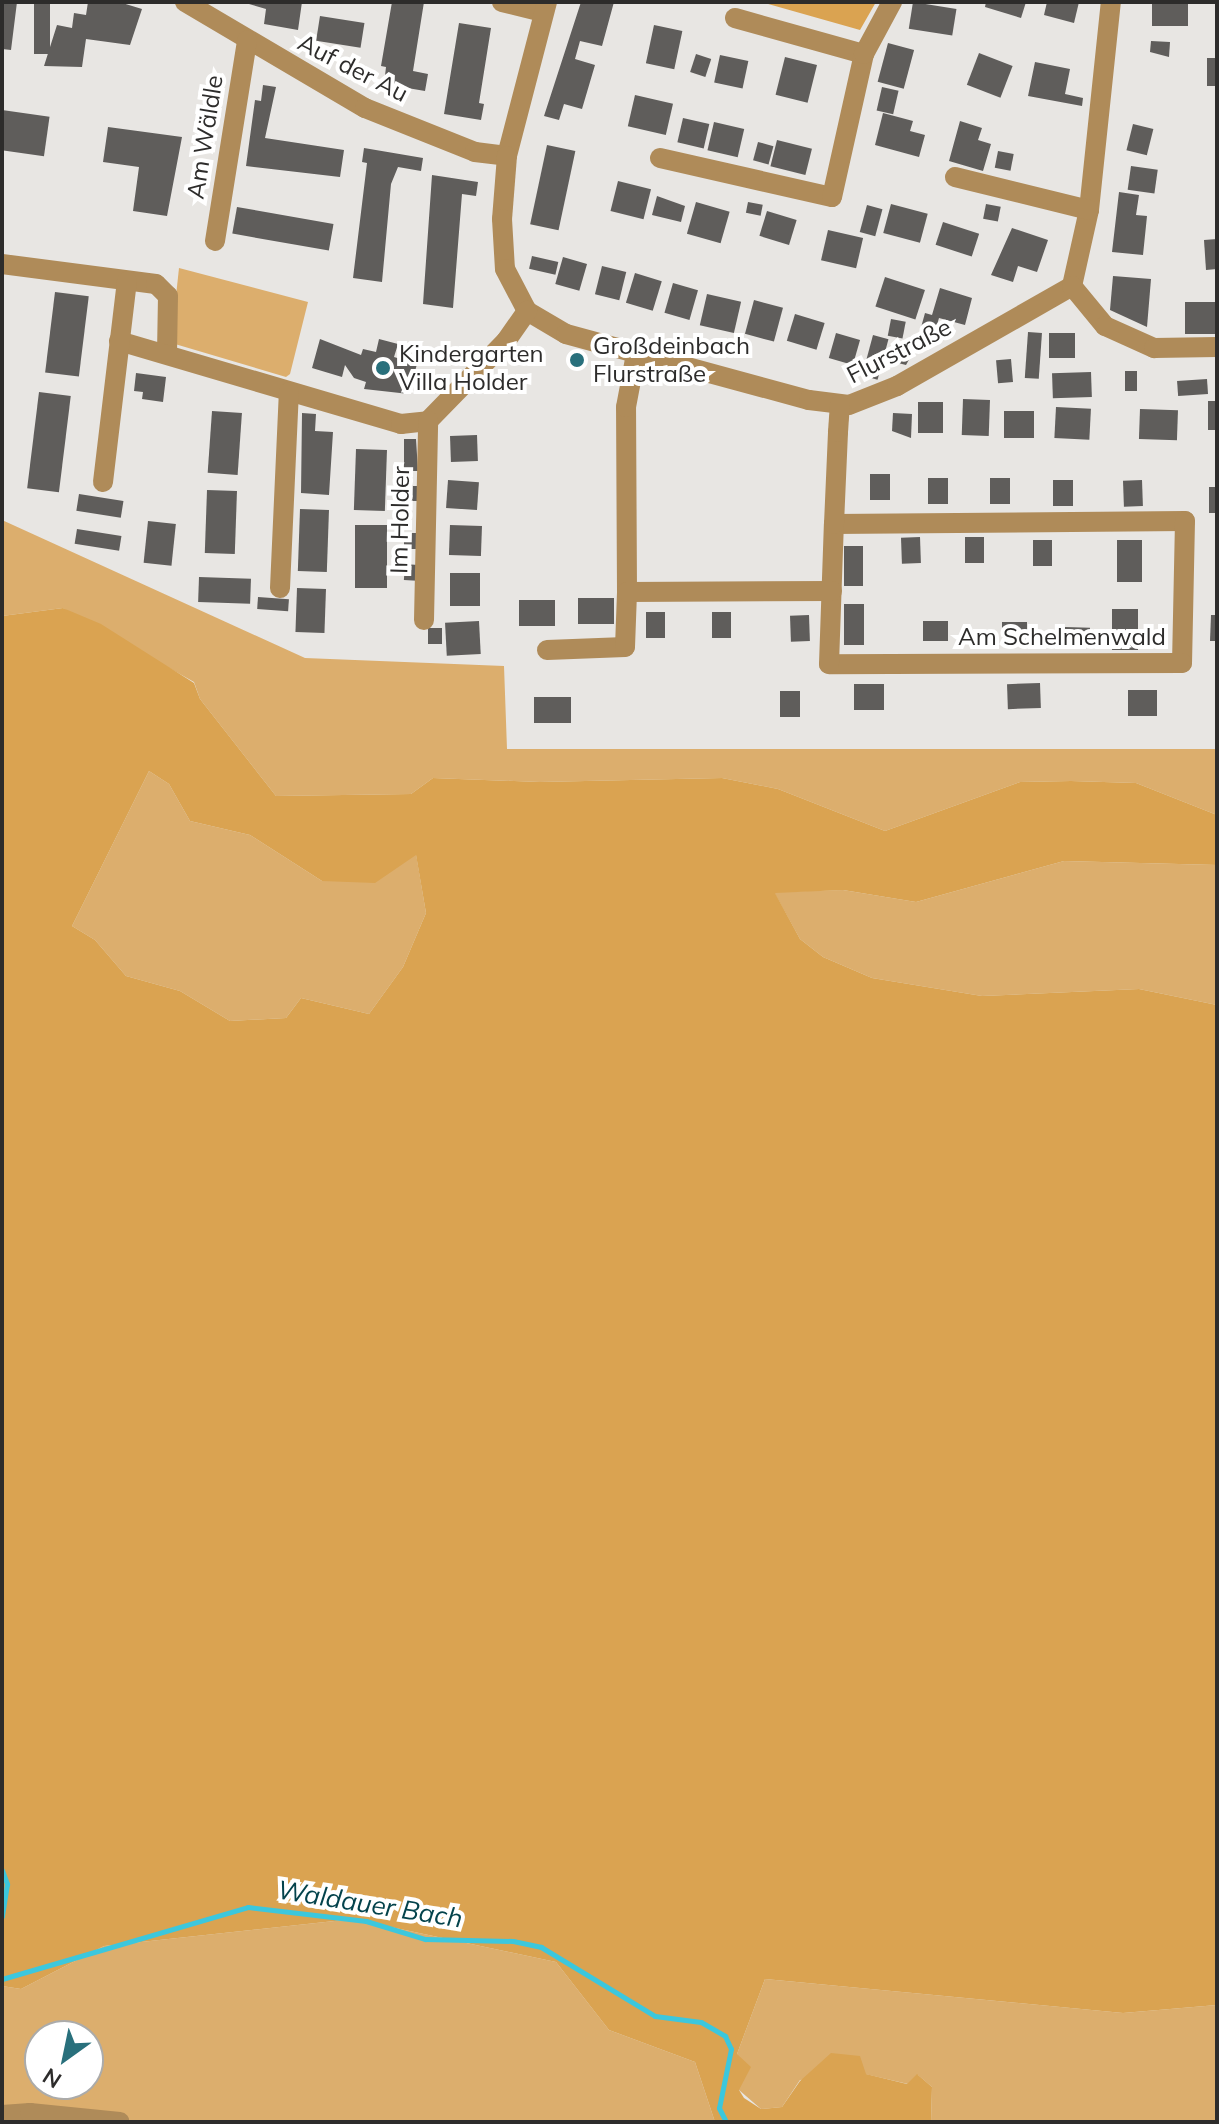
<!DOCTYPE html>
<html>
<head>
<meta charset="utf-8">
<style>
  body { margin:0 }
  #map { position:relative; width:1219px; height:2124px; overflow:hidden; background:#e8e6e3; font-family:Mulish,sans-serif }
  div>[style] { position:absolute }
  [style*='--x'] { left:calc(var(--x)*1px); top:calc(var(--y)*1px); width:calc(var(--w)*1px); rotate:calc(var(--a)*1deg) }
  .green>* { inset:0; background:#dcae6d }
  .forest>* { inset:0; background:#daa351 }
  .stream>* { height:5px; margin:-2.5px; padding:0 2.5px; transform-origin:2.5px; border-radius:2.5px; background:#3cc7dd }
  .building>* { inset:0; background:#5f5d5b; transform-origin:0 0 }
  .minor>* { height:20px; margin:-10px; padding:0 10px; transform-origin:10px; border-radius:10px; background:#af8b59 }
  .dots>* { width:22px; height:22px; translate:-50% -50%; box-sizing:border-box; border:4px solid #fff; border-radius:50% }
  span { translate:-50% -50%; white-space:nowrap; text-align:center; line-height:1.15; -webkit-text-stroke:8px #fff; paint-order:stroke }
  .street-label { font-size:24px; color:#2d2c2b }
  .poi-label { font-size:24px; color:#2d2c2b }
  .left { translate:0 -50%; text-align:left }
  .water-label { font-size:26px; color:#04434c; font-style:italic }
  .frame { position:absolute; inset:0; border:4px solid #2d2c2b; pointer-events:none }
  .north { position:absolute; left:24px; top:2020px; width:80px; height:80px; box-sizing:border-box; background:#fff; border:2px solid #ababaa; border-radius:50%; rotate:213deg; font-size:22px; font-weight:700; line-height:32px; text-align:center; color:#2d2c2b }
  .north::after { content:''; display:block; margin:auto; width:28px; height:36px; background:#29707c; clip-path:polygon(50% 0,100% 100%,50% 72%,0 100%) }
</style>
</head>
<body>
<div id="map">
  <div class="green">
    <div style="clip-path:polygon(179px 268px,308px 302px,290px 374px,286px 377px,175px 344px,172px 333px)"></div>
    <div style="clip-path:polygon(2px 520px,305px 658px,504px 666px,507px 749px,1217px 749px,1217px 815px,1136px 783px,1071px 781px,1020px 782px,885px 831px,778px 789px,722px 778px,540px 782px,433px 778px,411px 794px,276px 796px,200px 699px,194px 682px,63px 608px,2px 616px)"></div>
    <div style="clip-path:polygon(149px 771px,169px 784px,190px 821px,250px 835px,322px 881px,416px 854px,426px 913px,403px 967px,369px 1014px,301px 998px,286px 1018px,230px 1021px,180px 991px,126px 976px,95px 940px,72px 926px)"></div>
    <div style="clip-path:polygon(1064px 861px,1217px 865px,1217px 1005px,1139px 989px,982px 996px,872px 978px,823px 957px,800px 939px,774px 892px,843px 890px,916px 902px)"></div>
    <div style="clip-path:polygon(evenodd,353px 1919px,556px 1962px,609px 2030px,695px 2062px,715px 2122px,2px 2122px,2px 1986px,21px 1989px,104px 1946px,353px 1919px,40px 2036px,88px 2036px,88px 2084px,40px 2084px,40px 2036px)"></div>
    <div style="clip-path:polygon(765px 1979px,1123px 2013px,1217px 2005px,1217px 2122px,931px 2122px,932px 2087px,918px 2075px,908px 2084px,865px 2074px,800px 2080px,782px 2107px,761px 2109px,739px 2090px,737px 2054px)"></div>
  </div>
  <div class="forest">
    <div style="clip-path:polygon(761px 2px,846px 3px,876px 2px,860px 30px)"></div>
    <div style="clip-path:polygon(evenodd,63px 608px,101px 624px,194px 683px,200px 699px,276px 796px,411px 794px,433px 778px,540px 782px,722px 778px,778px 789px,885px 831px,1020px 782px,1071px 781px,1136px 783px,1217px 815px,1217px 865px,1064px 861px,916px 902px,843px 890px,775px 893px,800px 939px,823px 957px,872px 978px,982px 996px,1139px 989px,1217px 1005px,1217px 2005px,1123px 2013px,765px 1979px,737px 2054px,751px 2067px,739px 2090px,744px 2098px,761px 2109px,782px 2107px,800px 2081px,831px 2053px,860px 2056px,866px 2074px,907px 2084px,917px 2074px,932px 2087px,931px 2122px,715px 2122px,695px 2062px,609px 2030px,556px 1962px,353px 1919px,104px 1946px,21px 1989px,2px 1986px,2px 616px,63px 608px,149px 771px,169px 784px,190px 821px,250px 835px,322px 881px,375px 883px,416px 855px,426px 913px,403px 967px,369px 1014px,301px 998px,286px 1018px,230px 1021px,180px 991px,126px 976px,95px 940px,72px 926px,149px 771px)"></div>
  </div>
  <div class="stream">
    <div style="--x:2;--y:1870;--w:15;--a:70"></div>
    <div style="--x:7;--y:1884;--w:33;--a:99"></div>
    <div style="--x:2;--y:1979;--w:256;--a:-16.3"></div>
    <div style="--x:248;--y:1907;--w:119;--a:6.8"></div>
    <div style="--x:366;--y:1921;--w:62;--a:17"></div>
    <div style="--x:425;--y:1939;--w:88;--a:1.3"></div>
    <div style="--x:513;--y:1941;--w:29;--a:12"></div>
    <div style="--x:541;--y:1947;--w:133;--a:31.2"></div>
    <div style="--x:655;--y:2016;--w:46;--a:7.4"></div>
    <div style="--x:701;--y:2022;--w:28;--a:30"></div>
    <div style="--x:725;--y:2036;--w:14;--a:65"></div>
    <div style="--x:731;--y:2049;--w:60;--a:101.5"></div>
    <div style="--x:719;--y:2108;--w:16;--a:63"></div>
  </div>
  <div class="building">
    <div style="clip-path:polygon(2px 2px,17px 2px,11px 50px,2px 49px)"></div>
    <div style="left:34px;top:2px;width:16px;height:52px"></div>
    <div style="clip-path:polygon(88px 2px,119px 2px,142px 9px,130px 45px,86px 39px,82px 67px,44px 66px,57px 25px,72px 28px,74px 13px,86px 15px)"></div>
    <div style="clip-path:polygon(242px 2px,302px 2px,298px 30px,264px 24px,266px 9px)"></div>
    <div style="clip-path:polygon(392px 2px,424px 2px,413px 71px,428px 74px,425px 91px,384px 84px,386px 67px,381px 66px)"></div>
    <div style="clip-path:polygon(581px 2px,614px 2px,602px 46px,580px 41px,575px 59px,595px 65px,582px 109px,564px 104px,559px 120px,544px 116px)"></div>
    <div style="left:913px;top:2px;width:44px;height:27px;rotate:9deg"></div>
    <div style="clip-path:polygon(986px 2px,1026px 2px,1021px 18px,985px 7px)"></div>
    <div style="clip-path:polygon(1047px 2px,1079px 2px,1074px 23px,1044px 15px)"></div>
    <div style="left:1152px;top:2px;width:36px;height:24px"></div>
    <div style="left:320px;top:16px;width:45px;height:25px;rotate:9deg"></div>
    <div style="clip-path:polygon(459px 23px,491px 28px,479px 103px,484px 104px,481px 120px,444px 114px)"></div>
    <div style="left:654px;top:25px;width:29px;height:39px;rotate:12deg"></div>
    <div style="clip-path:polygon(1151px 41px,1170px 42px,1169px 57px,1150px 52px)"></div>
    <div style="left:888px;top:43px;width:27px;height:40px;rotate:15deg"></div>
    <div style="left:979px;top:53px;width:36px;height:34px;rotate:21deg"></div>
    <div style="left:696px;top:54px;width:16px;height:19px;rotate:18deg"></div>
    <div style="left:720px;top:55px;width:29px;height:28px;rotate:12deg"></div>
    <div style="left:785px;top:57px;width:33px;height:39px;rotate:14deg"></div>
    <div style="left:1207px;top:58px;width:10px;height:28px"></div>
    <div style="clip-path:polygon(1035px 62px,1070px 69px,1065px 94px,1083px 98px,1082px 106px,1028px 96px)"></div>
    <div style="clip-path:polygon(263px 85px,276px 87px,265px 138px,344px 150px,340px 177px,246px 166px,255px 100px,261px 101px)"></div>
    <div style="left:882px;top:87px;width:17px;height:24px;rotate:13deg"></div>
    <div style="left:635px;top:95px;width:39px;height:32px;rotate:13deg"></div>
    <div style="left:2px;top:110px;width:48px;height:40px;rotate:8deg"></div>
    <div style="clip-path:polygon(883px 113px,913px 121px,910px 131px,925px 135px,919px 157px,875px 145px)"></div>
    <div style="left:683px;top:118px;width:27px;height:25px;rotate:13deg"></div>
    <div style="clip-path:polygon(960px 121px,982px 128px,978px 140px,991px 144px,983px 171px,949px 161px)"></div>
    <div style="left:714px;top:122px;width:31px;height:29px;rotate:13deg"></div>
    <div style="left:1133px;top:124px;width:21px;height:27px;rotate:14deg"></div>
    <div style="clip-path:polygon(108px 127px,182px 137px,167px 216px,133px 211px,139px 167px,103px 162px)"></div>
    <div style="left:777px;top:140px;width:36px;height:27px;rotate:14deg"></div>
    <div style="left:758px;top:142px;width:16px;height:19px;rotate:15deg"></div>
    <div style="left:547px;top:145px;width:29px;height:81px;rotate:12deg"></div>
    <div style="clip-path:polygon(364px 148px,423px 158px,421px 171px,398px 167px,391px 184px,382px 282px,353px 278px,367px 163px,362px 162px)"></div>
    <div style="left:998px;top:151px;width:16px;height:17px;rotate:11deg"></div>
    <div style="left:1131px;top:166px;width:27px;height:24px;rotate:8deg"></div>
    <div style="clip-path:polygon(432px 175px,478px 182px,476px 196px,462px 194px,453px 308px,423px 304px)"></div>
    <div style="left:618px;top:181px;width:34px;height:31px;rotate:14deg"></div>
    <div style="clip-path:polygon(1119px 192px,1139px 195px,1136px 215px,1147px 216px,1143px 255px,1112px 252px)"></div>
    <div style="clip-path:polygon(657px 196px,685px 206px,681px 222px,652px 215px)"></div>
    <div style="left:696px;top:202px;width:35px;height:33px;rotate:16deg"></div>
    <div style="left:748px;top:202px;width:15px;height:11px;rotate:11deg"></div>
    <div style="left:891px;top:204px;width:38px;height:30px;rotate:15deg"></div>
    <div style="left:986px;top:204px;width:15px;height:15px;rotate:11deg"></div>
    <div style="left:867px;top:205px;width:16px;height:28px;rotate:15deg"></div>
    <div style="left:237px;top:207px;width:98px;height:27px;rotate:10deg"></div>
    <div style="left:767px;top:211px;width:31px;height:26px;rotate:17deg"></div>
    <div style="left:943px;top:222px;width:38px;height:24px;rotate:18deg"></div>
    <div style="clip-path:polygon(1012px 228px,1048px 240px,1037px 272px,1018px 266px,1013px 282px,991px 275px)"></div>
    <div style="left:828px;top:230px;width:36px;height:31px;rotate:13deg"></div>
    <div style="clip-path:polygon(1217px 239px,1217px 269px,1206px 270px,1204px 240px)"></div>
    <div style="left:532px;top:256px;width:27px;height:13px;rotate:13deg"></div>
    <div style="left:563px;top:257px;width:25px;height:28px;rotate:16deg"></div>
    <div style="left:602px;top:266px;width:25px;height:29px;rotate:14deg"></div>
    <div style="left:635px;top:273px;width:28px;height:31px;rotate:17deg"></div>
    <div style="clip-path:polygon(1113px 276px,1151px 279px,1147px 327px,1110px 310px)"></div>
    <div style="left:885px;top:277px;width:42px;height:31px;rotate:18deg"></div>
    <div style="left:673px;top:283px;width:26px;height:31px;rotate:16deg"></div>
    <div style="clip-path:polygon(940px 288px,972px 298px,965px 325px,939px 318px,934px 335px,920px 331px,925px 313px,932px 315px)"></div>
    <div style="left:55px;top:292px;width:34px;height:81px;rotate:7deg"></div>
    <div style="left:707px;top:294px;width:35px;height:32px;rotate:13deg"></div>
    <div style="left:754px;top:300px;width:30px;height:35px;rotate:15deg"></div>
    <div style="left:1185px;top:302px;width:32px;height:32px"></div>
    <div style="left:795px;top:314px;width:31px;height:28px;rotate:17deg"></div>
    <div style="left:891px;top:319px;width:15px;height:17px;rotate:11deg"></div>
    <div style="left:1028px;top:332px;width:14px;height:46px;rotate:4deg"></div>
    <div style="left:836px;top:333px;width:25px;height:26px;rotate:16deg"></div>
    <div style="left:1049px;top:333px;width:26px;height:25px"></div>
    <div style="left:873px;top:335px;width:16px;height:42px;rotate:15deg"></div>
    <div style="clip-path:polygon(320px 339px,361px 355px,363px 349px,376px 352px,379px 339px,398px 344px,394px 357px,417px 364px,409px 394px,364px 389px,366px 382px,354px 378px,345px 365px,342px 377px,312px 368px)"></div>
    <div style="clip-path:polygon(904px 341px,917px 345px,906px 365px,898px 363px)"></div>
    <div style="left:1011px;top:359px;width:23px;height:15px;rotate:85deg"></div>
    <div style="left:1125px;top:371px;width:12px;height:20px"></div>
    <div style="left:1091px;top:372px;width:25px;height:39px;rotate:88deg"></div>
    <div style="clip-path:polygon(136px 373px,166px 377px,163px 402px,142px 399px,143px 392px,134px 391px)"></div>
    <div style="left:1207px;top:379px;width:15px;height:30px;rotate:86deg"></div>
    <div style="left:39px;top:392px;width:32px;height:97px;rotate:7deg"></div>
    <div style="left:963px;top:399px;width:27px;height:36px;rotate:2deg"></div>
    <div style="left:1208px;top:401px;width:9px;height:29px"></div>
    <div style="left:943px;top:402px;width:31px;height:25px;rotate:90deg"></div>
    <div style="left:1056px;top:407px;width:35px;height:31px;rotate:3deg"></div>
    <div style="left:1140px;top:409px;width:38px;height:30px;rotate:2deg"></div>
    <div style="left:212px;top:411px;width:30px;height:62px;rotate:4deg"></div>
    <div style="left:1004px;top:411px;width:30px;height:27px"></div>
    <div style="clip-path:polygon(302px 413px,316px 414px,315px 431px,333px 432px,329px 495px,301px 493px)"></div>
    <div style="clip-path:polygon(893px 413px,912px 414px,911px 438px,892px 431px)"></div>
    <div style="left:477px;top:435px;width:26px;height:27px;rotate:88deg"></div>
    <div style="clip-path:polygon(404px 439px,416px 439px,418px 471px,404px 471px)"></div>
    <div style="left:356px;top:449px;width:31px;height:61px;rotate:2deg"></div>
    <div style="left:870px;top:474px;width:20px;height:26px"></div>
    <div style="left:928px;top:478px;width:20px;height:26px"></div>
    <div style="left:1010px;top:478px;width:26px;height:20px;rotate:90deg"></div>
    <div style="left:448px;top:480px;width:31px;height:28px;rotate:4deg"></div>
    <div style="left:1053px;top:480px;width:20px;height:26px"></div>
    <div style="left:1142px;top:480px;width:26px;height:19px;rotate:88deg"></div>
    <div style="left:404px;top:486px;width:13px;height:15px"></div>
    <div style="left:1209px;top:487px;width:8px;height:26px"></div>
    <div style="left:207px;top:490px;width:30px;height:63px;rotate:2deg"></div>
    <div style="left:79px;top:494px;width:45px;height:17px;rotate:9deg"></div>
    <div style="left:300px;top:509px;width:29px;height:62px;rotate:2deg"></div>
    <div style="left:148px;top:521px;width:28px;height:42px;rotate:6deg"></div>
    <div style="left:355px;top:525px;width:32px;height:63px"></div>
    <div style="left:450px;top:525px;width:32px;height:30px;rotate:2deg"></div>
    <div style="left:77px;top:529px;width:45px;height:15px;rotate:9deg"></div>
    <div style="left:404px;top:533px;width:14px;height:16px"></div>
    <div style="left:920px;top:537px;width:26px;height:19px;rotate:88deg"></div>
    <div style="left:984px;top:537px;width:26px;height:19px;rotate:90deg"></div>
    <div style="left:1033px;top:540px;width:19px;height:26px"></div>
    <div style="left:1117px;top:540px;width:25px;height:42px"></div>
    <div style="left:844px;top:546px;width:19px;height:40px"></div>
    <div style="left:405px;top:564px;width:13px;height:16px;rotate:4deg"></div>
    <div style="left:450px;top:573px;width:30px;height:33px"></div>
    <div style="left:199px;top:577px;width:52px;height:25px;rotate:2deg"></div>
    <div style="left:297px;top:588px;width:29px;height:44px;rotate:2deg"></div>
    <div style="left:258px;top:597px;width:31px;height:12px;rotate:4deg"></div>
    <div style="left:614px;top:598px;width:26px;height:36px;rotate:90deg"></div>
    <div style="left:519px;top:600px;width:36px;height:26px"></div>
    <div style="left:844px;top:604px;width:20px;height:41px"></div>
    <div style="left:1112px;top:609px;width:26px;height:41px"></div>
    <div style="left:646px;top:612px;width:19px;height:26px"></div>
    <div style="left:712px;top:612px;width:19px;height:26px"></div>
    <div style="left:809px;top:615px;width:26px;height:19px;rotate:88deg"></div>
    <div style="clip-path:polygon(1211px 615px,1217px 615px,1217px 641px,1210px 641px)"></div>
    <div style="left:479px;top:621px;width:33px;height:34px;rotate:87deg"></div>
    <div style="left:923px;top:621px;width:25px;height:20px"></div>
    <div style="left:1002px;top:622px;width:25px;height:20px"></div>
    <div style="left:1065px;top:627px;width:25px;height:20px;rotate:2deg"></div>
    <div style="left:428px;top:628px;width:14px;height:16px"></div>
    <div style="left:1040px;top:683px;width:25px;height:33px;rotate:88deg"></div>
    <div style="left:854px;top:684px;width:30px;height:26px"></div>
    <div style="left:1128px;top:690px;width:29px;height:26px"></div>
    <div style="left:780px;top:691px;width:20px;height:26px"></div>
    <div style="left:534px;top:697px;width:37px;height:26px"></div>
  </div>
  <div class="minor">
    <div style="--x:185;--y:2;--w:209;--a:30.5"></div>
    <div style="--x:365;--y:108;--w:118;--a:21.8"></div>
    <div style="--x:475;--y:152;--w:32;--a:7"></div>
    <div style="--x:502;--y:2;--w:41;--a:14"></div>
    <div style="--x:547;--y:2;--w:159;--a:104.6"></div>
    <div style="--x:507;--y:156;--w:63;--a:94.5"></div>
    <div style="--x:502;--y:219;--w:50;--a:86.6"></div>
    <div style="--x:505;--y:269;--w:47;--a:62.4"></div>
    <div style="--x:527;--y:311;--w:45;--a:30.5"></div>
    <div style="--x:566;--y:334;--w:252;--a:15.2"></div>
    <div style="--x:809;--y:400;--w:40;--a:7.1"></div>
    <div style="--x:849;--y:405;--w:52;--a:-21.6"></div>
    <div style="--x:897;--y:386;--w:202;--a:-29.7"></div>
    <div style="--x:1072;--y:286;--w:78;--a:-77.4"></div>
    <div style="--x:1089;--y:210;--w:209;--a:-84"></div>
    <div style="--x:735;--y:18;--w:134;--a:15.6"></div>
    <div style="--x:660;--y:158;--w:176;--a:12.8"></div>
    <div style="--x:832;--y:197;--w:147;--a:-77.4"></div>
    <div style="--x:864;--y:54;--w:59;--a:-61.7"></div>
    <div style="--x:955;--y:177;--w:138;--a:13.8"></div>
    <div style="--x:215;--y:241;--w:203;--a:-80.9"></div>
    <div style="--x:2;--y:264;--w:155;--a:7.4"></div>
    <div style="--x:156;--y:284;--w:17;--a:45"></div>
    <div style="--x:168;--y:296;--w:56;--a:91"></div>
    <div style="--x:1072;--y:286;--w:52;--a:50.5"></div>
    <div style="--x:1105;--y:326;--w:54;--a:24.2"></div>
    <div style="--x:1154;--y:348;--w:63;--a:-0.9"></div>
    <div style="--x:119;--y:341;--w:294;--a:16.4"></div>
    <div style="--x:401;--y:424;--w:27;--a:-6"></div>
    <div style="--x:428;--y:421;--w:112;--a:-45.7"></div>
    <div style="--x:506;--y:341;--w:37;--a:-55"></div>
    <div style="--x:103;--y:482;--w:202;--a:-83.2"></div>
    <div style="--x:834;--y:524;--w:351;--a:-0.5"></div>
    <div style="--x:1185;--y:521;--w:142;--a:91.2"></div>
    <div style="--x:1182;--y:663;--w:353;--a:179.8"></div>
    <div style="--x:829;--y:664;--w:140;--a:-88"></div>
    <div style="--x:834;--y:524;--w:92;--a:-87.5"></div>
    <div style="--x:838;--y:432;--w:27;--a:-86"></div>
    <div style="--x:280;--y:588;--w:196;--a:-87.4"></div>
    <div style="--x:627;--y:592;--w:185;--a:-90.3"></div>
    <div style="--x:626;--y:407;--w:54;--a:-79.3"></div>
    <div style="--x:424;--y:620;--w:199;--a:-88.8"></div>
    <div style="--x:547;--y:650;--w:78;--a:-2.2"></div>
    <div style="--x:625;--y:647;--w:55;--a:-87.9"></div>
    <div style="--x:627;--y:592;--w:205;--a:-0.3"></div>
    <div style="--x:2;--y:2115;--w:28;--a:-4"></div>
    <div style="--x:30;--y:2113;--w:90;--a:5.7"></div>
  </div>
  <div class="dots">
    <div style="left:577px;top:360px;background:#29707c"></div>
    <div style="left:383px;top:368px;background:#29707c"></div>
  </div>
  <div class="street-label">
    <span style="left:353px;top:68px;rotate:27deg">Auf der Au</span>
    <span style="left:205px;top:137px;rotate:-81deg">Am Wäldle</span>
    <span style="left:899px;top:351px;rotate:-27deg">Flurstraße</span>
    <span style="left:400px;top:520px;rotate:-89deg">Im Holder</span>
    <span style="left:1062px;top:637px">Am Schelmenwald</span>
  </div>
  <div class="poi-label">
    <span class="left" style="left:593px;top:360px">Großdeinbach<br>Flurstraße</span>
    <span class="left" style="left:399px;top:368px">Kindergarten<br>Villa Holder</span>
  </div>
  <div class="water-label">
    <span style="left:370px;top:1904px;rotate:9deg">Waldauer Bach</span>
  </div>
  <div class="frame"></div>
  <div class="north">N</div>
</div>
</body>
</html>
